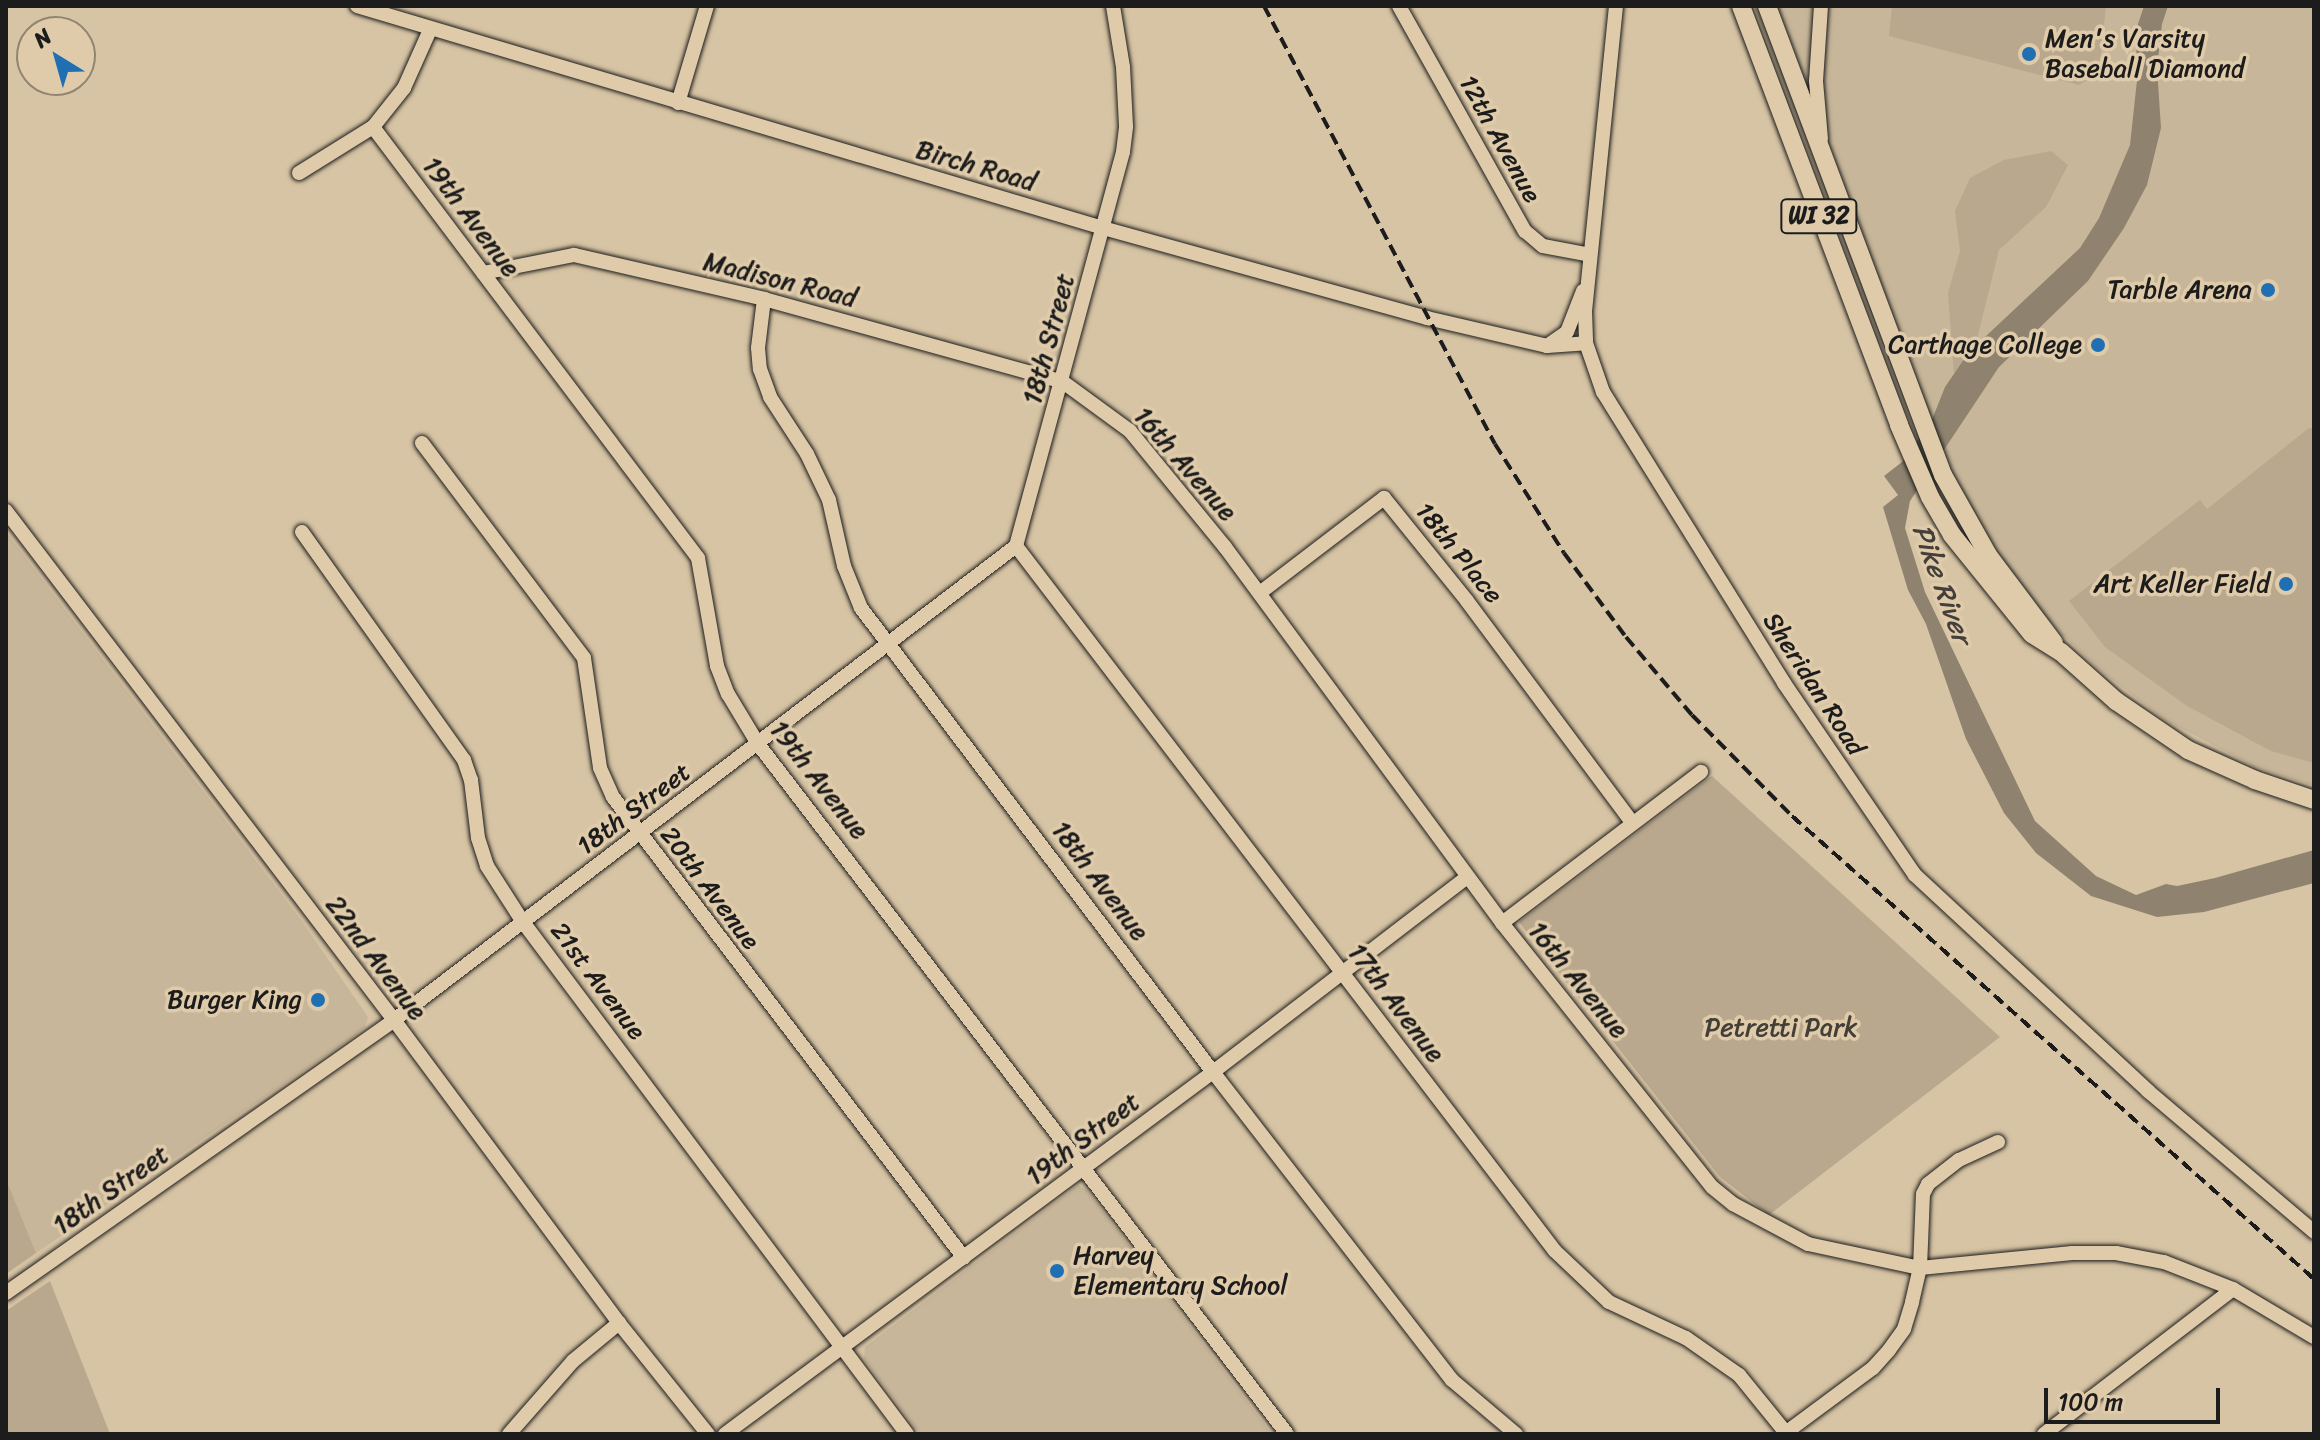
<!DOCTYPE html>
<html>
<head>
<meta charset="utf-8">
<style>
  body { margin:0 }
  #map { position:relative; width:2320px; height:1440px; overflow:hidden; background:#d7c4a4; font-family:Sriracha,sans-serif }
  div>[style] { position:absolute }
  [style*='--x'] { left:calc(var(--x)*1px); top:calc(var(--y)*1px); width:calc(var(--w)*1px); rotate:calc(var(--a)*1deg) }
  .built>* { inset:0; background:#c7b699 }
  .green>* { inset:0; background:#b9a88d }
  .water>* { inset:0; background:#8f8370 }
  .roads { filter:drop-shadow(0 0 2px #1c1c1c) drop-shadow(0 0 2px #1c1c1c) }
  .minor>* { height:14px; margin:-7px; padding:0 7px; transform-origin:7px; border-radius:7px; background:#dfcbaa }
  .major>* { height:18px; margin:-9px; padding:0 9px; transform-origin:9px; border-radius:9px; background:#dfcbaa }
  .rail>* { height:4px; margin-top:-2px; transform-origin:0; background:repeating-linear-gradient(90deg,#1c1c1c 0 12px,transparent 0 18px) }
  .dots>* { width:22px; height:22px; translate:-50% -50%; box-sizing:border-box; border:4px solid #dfcbaa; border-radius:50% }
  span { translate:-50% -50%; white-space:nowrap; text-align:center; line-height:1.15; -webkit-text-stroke:7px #dfcbaa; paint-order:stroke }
  .shield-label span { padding:2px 6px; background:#dfcbaa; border:2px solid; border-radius:6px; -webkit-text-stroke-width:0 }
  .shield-label { font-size:24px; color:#1c1c1c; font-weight:700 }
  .poi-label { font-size:26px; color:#1c1c1c }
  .left { translate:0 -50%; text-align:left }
  .right { translate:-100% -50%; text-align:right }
  .street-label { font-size:26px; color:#1c1c1c }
  .park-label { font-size:26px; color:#433f38 }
  .water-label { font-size:28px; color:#444039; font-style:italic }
  .frame { position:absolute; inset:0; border:8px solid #1c1c1c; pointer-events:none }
  .north { position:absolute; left:16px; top:16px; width:80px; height:80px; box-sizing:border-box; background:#dfcbaa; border:2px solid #918571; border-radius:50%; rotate:323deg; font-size:22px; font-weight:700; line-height:32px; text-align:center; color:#1c1c1c }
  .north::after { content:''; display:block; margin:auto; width:28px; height:36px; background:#1f6fb2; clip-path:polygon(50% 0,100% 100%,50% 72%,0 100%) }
  .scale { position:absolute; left:2044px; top:1388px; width:176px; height:36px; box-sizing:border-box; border:4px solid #1c1c1c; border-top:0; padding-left:10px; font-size:24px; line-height:28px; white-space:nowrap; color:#1c1c1c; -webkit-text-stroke:6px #dfcbaa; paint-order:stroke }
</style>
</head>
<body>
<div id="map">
  <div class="built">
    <div style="clip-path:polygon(1754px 6px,2314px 6px,2314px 786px,2255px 767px,2165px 720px,2097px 668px,1976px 551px,1951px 513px,1904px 399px)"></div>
    <div style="clip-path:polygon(6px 532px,301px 920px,368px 1017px,365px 1027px,353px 1037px,36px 1253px,6px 1179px)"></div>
    <div style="clip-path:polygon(1078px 1185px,1087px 1190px,1272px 1434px,920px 1434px,864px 1359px,865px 1347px)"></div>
  </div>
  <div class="green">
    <div style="clip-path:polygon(1892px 6px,2106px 6px,2099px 72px,2079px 85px,1889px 36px)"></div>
    <div style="clip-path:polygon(2051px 151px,2068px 165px,2046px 207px,1999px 250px,1975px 347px,1954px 374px,1948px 293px,1960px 251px,1955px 211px,1970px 178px,2004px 160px)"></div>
    <div style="clip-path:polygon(2309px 428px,2314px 428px,2314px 763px,2271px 751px,2187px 706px,2105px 647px,2069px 601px,2200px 500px,2207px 509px)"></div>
    <div style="clip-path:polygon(1712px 776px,2000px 1037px,1769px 1215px,1720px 1177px,1519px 922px)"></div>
    <div style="clip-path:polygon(6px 1179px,36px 1253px,6px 1274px)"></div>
    <div style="clip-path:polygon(50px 1281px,110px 1434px,6px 1434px,6px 1311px)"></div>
  </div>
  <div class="water">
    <div style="clip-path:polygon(2144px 6px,2168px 6px,2162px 24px,2157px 68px,2161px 128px,2147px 185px,2124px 228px,2088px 281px,1999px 367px,1910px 501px,1905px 528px,1925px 592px,2035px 821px,2096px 876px,2136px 895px,2166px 884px,2177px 886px,2215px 878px,2314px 850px,2314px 883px,2204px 912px,2157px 917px,2091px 896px,2036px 853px,2004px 813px,1966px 739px,1926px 624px,1908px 590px,1883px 507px,1898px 495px,1884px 476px,1902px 462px,1931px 422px,1945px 387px,1969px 352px,2080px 248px,2099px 218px,2130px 145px,2137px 80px,2136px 30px)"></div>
  </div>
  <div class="roads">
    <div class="minor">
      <div style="--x:357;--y:6;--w:778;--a:16.57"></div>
      <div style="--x:1103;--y:228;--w:336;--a:15.5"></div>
      <div style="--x:1427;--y:318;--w:123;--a:13.1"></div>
      <div style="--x:1547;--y:346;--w:39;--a:-4"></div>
      <div style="--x:1399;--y:6;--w:258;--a:60.8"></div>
      <div style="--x:1525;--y:231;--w:23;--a:40"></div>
      <div style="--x:1543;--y:246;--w:48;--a:10.8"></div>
      <div style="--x:1616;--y:6;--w:307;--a:95.8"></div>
      <div style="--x:1585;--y:311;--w:32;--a:88"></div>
      <div style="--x:1586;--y:343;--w:52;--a:70.9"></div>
      <div style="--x:1603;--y:392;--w:343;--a:58.1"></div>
      <div style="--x:1784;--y:683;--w:232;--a:55.7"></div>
      <div style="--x:1915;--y:875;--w:318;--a:42.8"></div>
      <div style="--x:2148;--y:1091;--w:218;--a:40.3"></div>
      <div style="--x:1821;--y:6;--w:75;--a:93.8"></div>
      <div style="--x:1816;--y:81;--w:58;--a:85.1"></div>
      <div style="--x:678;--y:103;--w:101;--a:-73.4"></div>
      <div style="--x:373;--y:127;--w:540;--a:52.98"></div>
      <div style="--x:698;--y:558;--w:110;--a:80"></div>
      <div style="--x:717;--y:666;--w:30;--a:69"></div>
      <div style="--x:728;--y:694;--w:58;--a:59"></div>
      <div style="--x:758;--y:744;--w:869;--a:52.52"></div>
      <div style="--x:299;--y:173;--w:87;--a:-31.9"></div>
      <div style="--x:373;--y:127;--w:50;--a:-51.5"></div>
      <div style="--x:404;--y:88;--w:64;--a:-65.9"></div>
      <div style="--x:483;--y:273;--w:93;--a:-11.2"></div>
      <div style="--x:574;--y:255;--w:195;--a:13"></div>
      <div style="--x:764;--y:299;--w:310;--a:15.5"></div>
      <div style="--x:1063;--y:382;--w:83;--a:36.2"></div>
      <div style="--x:1130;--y:431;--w:150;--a:50.7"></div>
      <div style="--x:1225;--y:547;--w:467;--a:53.6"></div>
      <div style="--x:1502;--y:923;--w:337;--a:51.5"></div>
      <div style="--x:1712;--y:1187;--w:27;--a:39"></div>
      <div style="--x:1733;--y:1204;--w:85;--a:28.1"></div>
      <div style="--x:1808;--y:1244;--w:115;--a:12.1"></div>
      <div style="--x:1920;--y:1268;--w:153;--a:-5.6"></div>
      <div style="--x:2072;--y:1253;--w:44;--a:0"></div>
      <div style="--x:2116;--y:1253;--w:49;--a:10.6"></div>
      <div style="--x:2164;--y:1262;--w:74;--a:21.4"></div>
      <div style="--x:2233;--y:1289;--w:94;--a:30.7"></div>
      <div style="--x:764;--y:299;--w:49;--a:97"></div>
      <div style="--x:758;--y:348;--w:21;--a:85"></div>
      <div style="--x:760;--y:369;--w:30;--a:70"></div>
      <div style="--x:770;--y:397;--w:68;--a:57"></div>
      <div style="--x:807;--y:454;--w:51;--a:64.4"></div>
      <div style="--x:829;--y:500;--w:68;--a:77.2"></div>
      <div style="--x:844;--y:566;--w:45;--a:68"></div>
      <div style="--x:861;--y:608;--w:582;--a:52.82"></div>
      <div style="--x:1213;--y:1072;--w:390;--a:52.2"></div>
      <div style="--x:1452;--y:1380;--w:84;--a:40.2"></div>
      <div style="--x:1547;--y:346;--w:24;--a:-35"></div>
      <div style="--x:1567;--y:332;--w:44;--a:-68.7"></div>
      <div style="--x:422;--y:443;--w:269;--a:53"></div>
      <div style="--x:584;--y:658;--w:111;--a:81.7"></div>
      <div style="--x:600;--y:768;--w:32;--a:66"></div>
      <div style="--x:613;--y:797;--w:579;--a:52.71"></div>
      <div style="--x:6;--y:511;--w:640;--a:52.68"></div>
      <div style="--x:394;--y:1020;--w:377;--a:53.4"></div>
      <div style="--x:619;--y:1323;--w:142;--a:51.3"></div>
      <div style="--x:302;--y:532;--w:280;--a:54.6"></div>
      <div style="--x:464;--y:760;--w:21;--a:71"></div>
      <div style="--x:471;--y:780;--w:58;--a:83.1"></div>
      <div style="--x:478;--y:838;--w:29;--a:72"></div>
      <div style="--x:487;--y:866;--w:67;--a:57.3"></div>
      <div style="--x:523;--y:922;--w:640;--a:53.13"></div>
      <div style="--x:1016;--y:546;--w:887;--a:52.6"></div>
      <div style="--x:1555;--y:1251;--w:74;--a:43.4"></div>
      <div style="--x:1609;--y:1302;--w:85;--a:25.1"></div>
      <div style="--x:1686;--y:1338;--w:65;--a:34.9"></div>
      <div style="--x:1739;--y:1375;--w:76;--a:50.9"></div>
      <div style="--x:1261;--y:592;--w:155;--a:-37.4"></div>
      <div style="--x:1384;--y:498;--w:132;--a:51.1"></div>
      <div style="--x:1467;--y:601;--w:276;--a:53.3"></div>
      <div style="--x:1502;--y:923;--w:250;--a:-37.2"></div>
      <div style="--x:6;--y:1293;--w:474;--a:-35.1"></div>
      <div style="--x:394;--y:1020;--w:782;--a:-37.31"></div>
      <div style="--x:1016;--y:546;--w:408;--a:-74.8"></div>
      <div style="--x:1123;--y:152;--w:26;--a:-83"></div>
      <div style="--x:1126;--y:126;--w:59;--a:-92.9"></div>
      <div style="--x:1123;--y:67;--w:62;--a:-99.3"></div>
      <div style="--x:509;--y:1434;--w:97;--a:-48.8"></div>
      <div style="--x:573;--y:1361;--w:60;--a:-39.6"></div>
      <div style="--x:725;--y:1434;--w:608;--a:-36.57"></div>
      <div style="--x:1213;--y:1072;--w:320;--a:-37.5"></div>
      <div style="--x:1784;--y:1434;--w:111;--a:-36.6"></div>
      <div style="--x:1873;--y:1368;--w:24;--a:-48"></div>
      <div style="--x:1889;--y:1350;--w:26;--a:-54"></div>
      <div style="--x:1904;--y:1329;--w:28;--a:-73"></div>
      <div style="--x:1912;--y:1302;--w:35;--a:-77"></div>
      <div style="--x:1920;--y:1268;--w:74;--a:-87.7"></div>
      <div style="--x:1923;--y:1194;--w:11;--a:-63"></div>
      <div style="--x:1928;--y:1184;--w:39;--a:-38"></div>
      <div style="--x:1959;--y:1160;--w:43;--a:-24.8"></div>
      <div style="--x:2044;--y:1434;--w:238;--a:-37.5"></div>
    </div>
    <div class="major">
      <div style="--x:1741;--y:6;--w:448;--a:69.3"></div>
      <div style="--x:1899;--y:425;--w:78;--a:66.7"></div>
      <div style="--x:1930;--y:497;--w:44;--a:59.9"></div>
      <div style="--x:1952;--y:535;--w:127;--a:51.1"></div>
      <div style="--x:2032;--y:634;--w:34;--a:32"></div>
      <div style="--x:2061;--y:652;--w:74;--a:41.7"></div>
      <div style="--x:2116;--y:701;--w:87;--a:34.2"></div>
      <div style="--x:2188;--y:750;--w:73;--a:24.1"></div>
      <div style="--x:2255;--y:780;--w:62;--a:18.7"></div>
      <div style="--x:1767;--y:6;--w:501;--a:69.43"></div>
      <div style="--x:1943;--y:475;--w:92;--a:60.6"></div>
      <div style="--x:1988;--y:555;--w:110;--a:53.1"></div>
    </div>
  </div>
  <div class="rail">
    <div style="--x:1264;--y:6;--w:495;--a:62.2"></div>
    <div style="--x:1495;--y:444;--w:129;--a:57.7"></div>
    <div style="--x:1564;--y:553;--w:104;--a:53.6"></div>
    <div style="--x:1626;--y:637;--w:102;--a:49.8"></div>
    <div style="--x:1692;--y:715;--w:142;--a:45.3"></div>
    <div style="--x:1792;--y:816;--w:698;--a:41.57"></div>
  </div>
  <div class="dots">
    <div style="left:2029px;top:54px;background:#1f6fb2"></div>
    <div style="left:2268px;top:290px;background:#1f6fb2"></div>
    <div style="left:2098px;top:345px;background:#1f6fb2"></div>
    <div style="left:2286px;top:584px;background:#1f6fb2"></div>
    <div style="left:318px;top:1000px;background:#1f6fb2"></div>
    <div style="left:1057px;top:1271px;background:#1f6fb2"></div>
  </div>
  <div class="shield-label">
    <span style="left:1819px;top:216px">WI 32</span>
  </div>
  <div class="poi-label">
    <span class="left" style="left:2045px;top:54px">Men's Varsity<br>Baseball Diamond</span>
    <span class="right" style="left:2252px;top:290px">Tarble Arena</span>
    <span class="right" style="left:2082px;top:345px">Carthage College</span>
    <span class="right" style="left:2270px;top:584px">Art Keller Field</span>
    <span class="right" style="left:302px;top:1000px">Burger King</span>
    <span class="left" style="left:1073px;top:1271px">Harvey<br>Elementary School</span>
  </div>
  <div class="street-label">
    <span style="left:1500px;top:139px;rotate:61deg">12th Avenue</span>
    <span style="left:976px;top:166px;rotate:16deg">Birch Road</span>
    <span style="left:471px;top:217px;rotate:53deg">19th Avenue</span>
    <span style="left:780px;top:280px;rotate:14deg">Madison Road</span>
    <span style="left:1049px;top:339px;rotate:-75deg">18th Street</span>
    <span style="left:1185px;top:464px;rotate:49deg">16th Avenue</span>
    <span style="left:1459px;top:553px;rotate:51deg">18th Place</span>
    <span style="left:1814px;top:684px;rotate:57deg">Sheridan Road</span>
    <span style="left:819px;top:780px;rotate:52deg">19th Avenue</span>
    <span style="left:634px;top:809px;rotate:-37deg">18th Street</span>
    <span style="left:1100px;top:881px;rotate:53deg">18th Avenue</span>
    <span style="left:710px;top:888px;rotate:53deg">20th Avenue</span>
    <span style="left:376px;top:958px;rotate:53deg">22nd Avenue</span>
    <span style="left:1578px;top:980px;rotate:51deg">16th Avenue</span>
    <span style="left:598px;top:981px;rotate:53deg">21st Avenue</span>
    <span style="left:1396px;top:1003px;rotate:53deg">17th Avenue</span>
    <span style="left:1083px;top:1139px;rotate:-37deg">19th Street</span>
    <span style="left:111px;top:1190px;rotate:-35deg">18th Street</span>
  </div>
  <div class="park-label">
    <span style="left:1781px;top:1028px">Petretti Park</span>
  </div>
  <div class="water-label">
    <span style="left:1942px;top:584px;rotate:70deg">Pike River</span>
  </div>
  <div class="frame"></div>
  <div class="north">N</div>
  <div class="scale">100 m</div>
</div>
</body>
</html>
